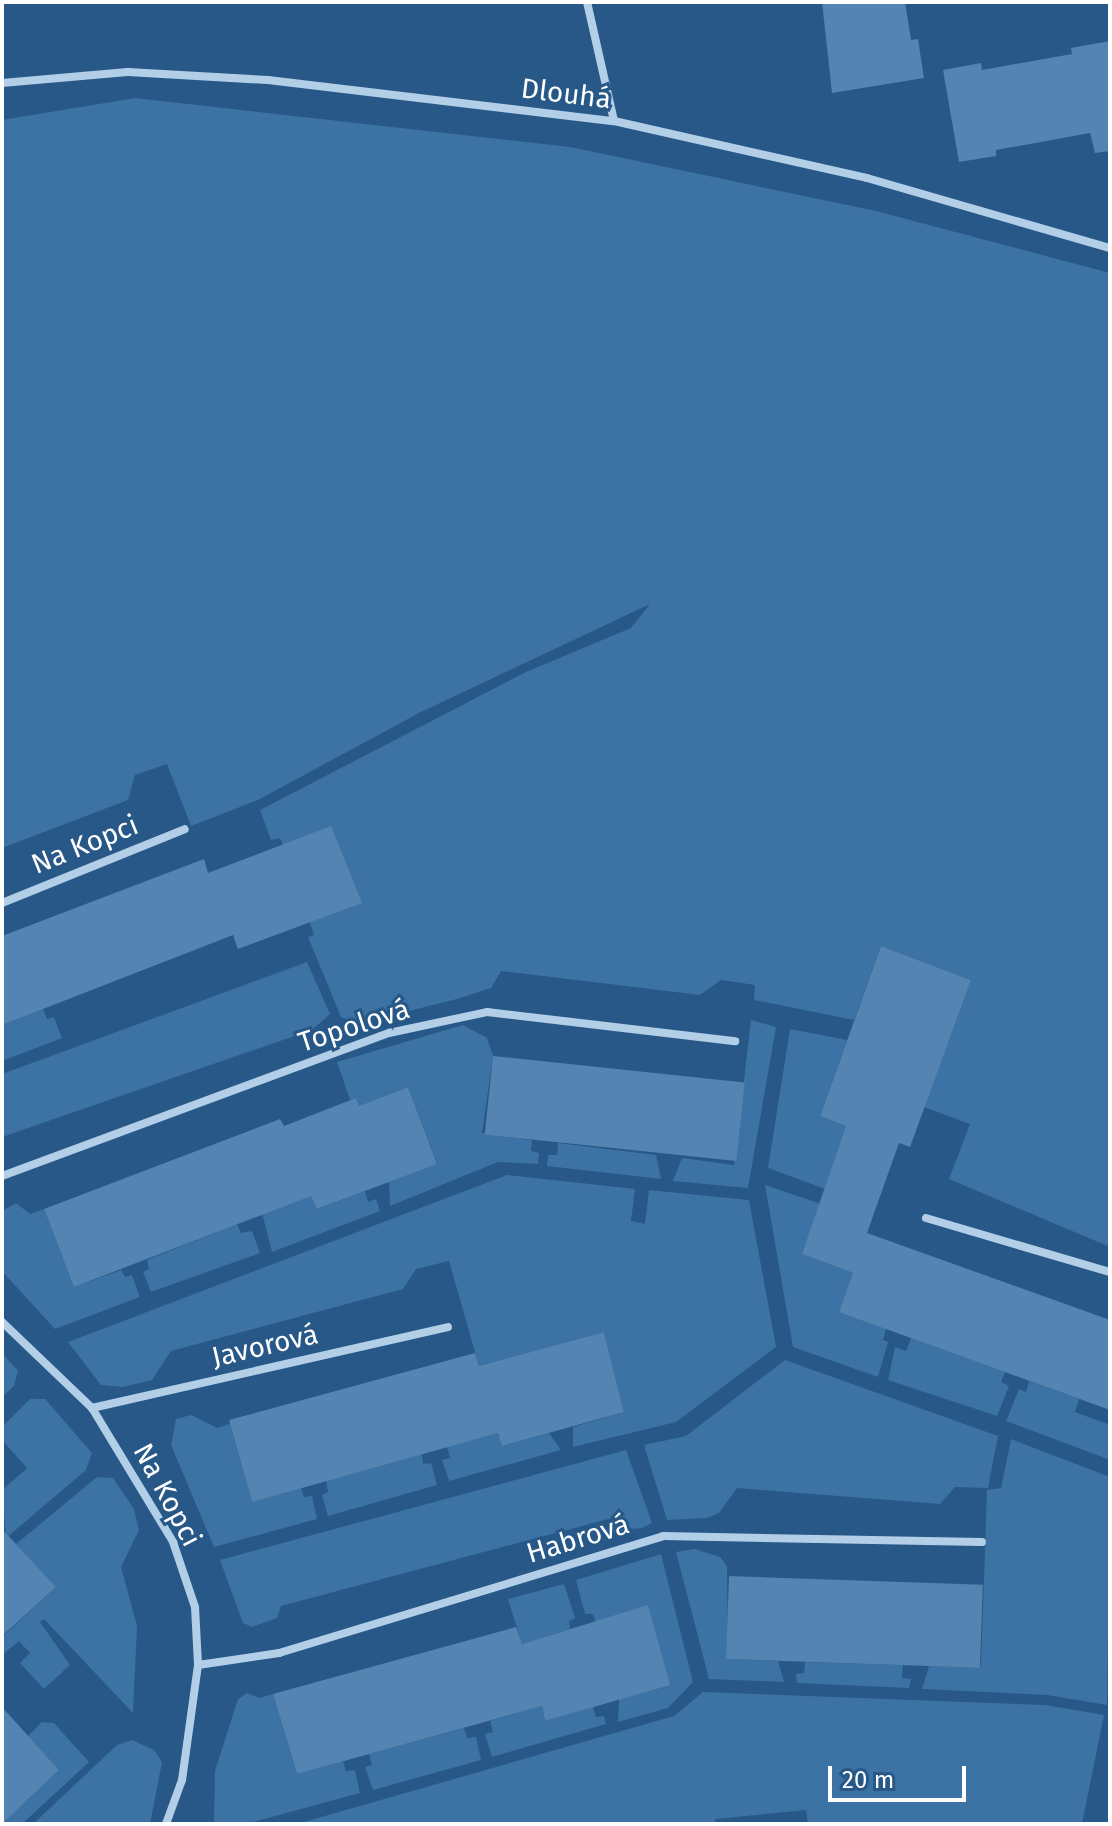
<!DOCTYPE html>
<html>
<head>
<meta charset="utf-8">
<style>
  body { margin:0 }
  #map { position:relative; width:1112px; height:1826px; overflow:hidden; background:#275887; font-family:"Fira Sans",sans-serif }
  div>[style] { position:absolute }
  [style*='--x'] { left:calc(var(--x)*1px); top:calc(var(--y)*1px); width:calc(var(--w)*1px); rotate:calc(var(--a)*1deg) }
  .green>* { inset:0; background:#3c72a4 }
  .building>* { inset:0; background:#5484b1; transform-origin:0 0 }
  .street>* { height:8px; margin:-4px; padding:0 4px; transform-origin:4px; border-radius:4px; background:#b3cfe8 }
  span { translate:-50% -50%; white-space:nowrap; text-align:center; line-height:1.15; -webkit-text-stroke:6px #275887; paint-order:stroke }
  .street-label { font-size:28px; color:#fff }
  .frame { position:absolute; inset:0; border:4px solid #fff; pointer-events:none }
  .scale { position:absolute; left:828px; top:1766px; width:138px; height:36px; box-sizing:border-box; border:4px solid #fff; border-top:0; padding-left:10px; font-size:24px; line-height:28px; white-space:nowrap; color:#fff; -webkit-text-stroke:6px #275887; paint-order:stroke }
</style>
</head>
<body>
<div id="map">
  <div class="green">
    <div style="clip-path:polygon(135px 98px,570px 147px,876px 211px,1110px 273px,1110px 1247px,949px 1179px,970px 1124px,924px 1107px,971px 980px,881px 946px,854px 1020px,754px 1000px,755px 985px,721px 980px,700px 995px,501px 971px,491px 988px,457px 999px,357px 1024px,341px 1017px,308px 937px,314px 935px,283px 845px,280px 838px,271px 840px,260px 810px,526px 672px,631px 628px,650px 604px,419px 713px,258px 800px,191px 826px,167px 764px,135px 775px,128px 800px,2px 848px,2px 120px)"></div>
    <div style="clip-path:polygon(307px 962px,330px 1014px,312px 1030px,2px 1137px,2px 1074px)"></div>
    <div style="clip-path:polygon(43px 1009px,47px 1019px,54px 1017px,62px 1038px,2px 1061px,2px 1025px)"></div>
    <div style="clip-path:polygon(751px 1020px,776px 1027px,748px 1188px,673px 1181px,682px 1158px,734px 1165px)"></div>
    <div style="clip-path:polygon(463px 1025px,487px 1038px,493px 1056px,482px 1133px,532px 1140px,531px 1151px,539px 1153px,538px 1164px,498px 1162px,390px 1206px,389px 1182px,437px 1163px,408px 1087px,359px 1106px,356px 1098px,350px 1100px,337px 1062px)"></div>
    <div style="clip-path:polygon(790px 1029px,847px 1040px,820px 1116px,846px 1126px,825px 1189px,768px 1168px)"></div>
    <div style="clip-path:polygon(558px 1143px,656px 1155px,661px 1179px,547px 1166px,548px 1155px,557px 1155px)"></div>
    <div style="clip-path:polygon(507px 1175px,635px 1189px,631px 1221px,645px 1224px,649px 1190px,749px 1200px,776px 1347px,676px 1422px,573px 1447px,573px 1427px,624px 1412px,604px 1332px,479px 1366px,449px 1261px,416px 1269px,403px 1289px,171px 1351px,152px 1380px,123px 1387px,101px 1385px,68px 1342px)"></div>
    <div style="clip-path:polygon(765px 1185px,821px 1204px,802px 1254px,853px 1273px,886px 1329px,883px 1340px,888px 1342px,878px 1377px,793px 1347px)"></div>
    <div style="clip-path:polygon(365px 1191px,368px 1202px,376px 1199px,380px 1211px,272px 1252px,262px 1213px,311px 1196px,318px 1209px)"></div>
    <div style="clip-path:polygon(16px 1203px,30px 1214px,44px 1209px,74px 1287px,121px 1270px,125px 1277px,132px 1275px,140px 1297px,55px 1329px,2px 1271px,2px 1211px)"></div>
    <div style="clip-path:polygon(237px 1224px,241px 1233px,252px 1231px,260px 1253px,151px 1292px,143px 1272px,149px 1269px,147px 1260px)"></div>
    <div style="clip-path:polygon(911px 1338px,1005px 1372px,1001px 1382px,1009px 1386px,997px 1416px,888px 1380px,895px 1347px,906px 1351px)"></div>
    <div style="clip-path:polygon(2px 1353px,18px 1371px,14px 1386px,2px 1397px)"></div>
    <div style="clip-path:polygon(785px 1360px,998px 1436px,988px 1488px,955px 1487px,940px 1504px,737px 1488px,719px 1513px,707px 1518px,667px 1520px,644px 1445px,686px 1436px)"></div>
    <div style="clip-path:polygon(1029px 1381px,1079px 1399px,1075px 1412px,1110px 1425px,1110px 1460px,1006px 1421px,1019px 1389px,1026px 1392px)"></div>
    <div style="clip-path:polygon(30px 1399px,45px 1399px,92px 1453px,86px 1470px,6px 1538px,2px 1490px,27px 1468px,2px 1440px,2px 1427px)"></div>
    <div style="clip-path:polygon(191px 1415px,217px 1428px,230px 1424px,252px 1502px,301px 1488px,304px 1497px,312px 1496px,317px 1519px,214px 1547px,171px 1445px,176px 1419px)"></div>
    <div style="clip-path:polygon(498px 1433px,503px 1446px,549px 1433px,561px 1450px,449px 1481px,442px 1460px,450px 1458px,447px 1447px)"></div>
    <div style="clip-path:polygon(1011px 1439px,1110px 1477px,1107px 1705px,1047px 1695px,922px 1689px,929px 1666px,981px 1667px,987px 1490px,1001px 1488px)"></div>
    <div style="clip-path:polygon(626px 1450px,652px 1523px,642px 1528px,631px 1529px,612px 1518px,281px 1606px,277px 1618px,252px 1627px,243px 1623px,220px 1560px)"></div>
    <div style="clip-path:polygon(422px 1454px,423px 1464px,431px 1463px,437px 1485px,328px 1516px,322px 1495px,328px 1492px,326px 1481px)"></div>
    <div style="clip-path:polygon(97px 1477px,113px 1478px,134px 1509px,139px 1530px,121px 1567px,137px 1626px,133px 1713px,44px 1619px,40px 1622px,70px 1665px,44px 1689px,20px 1663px,30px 1653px,19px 1641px,2px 1655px,2px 1637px,56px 1587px,16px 1544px)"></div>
    <div style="clip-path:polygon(695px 1549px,720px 1557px,727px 1566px,728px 1659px,778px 1661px,784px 1682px,709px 1679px,676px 1552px)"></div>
    <div style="clip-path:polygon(661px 1554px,693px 1682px,668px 1708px,618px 1722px,619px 1699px,593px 1614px,585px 1614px,576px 1580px)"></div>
    <div style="clip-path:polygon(564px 1584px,575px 1618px,569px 1621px,570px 1629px,522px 1644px,508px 1599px)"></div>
    <div style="clip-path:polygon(805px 1662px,903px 1665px,902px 1678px,911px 1679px,909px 1688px,797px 1683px,796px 1674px,804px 1673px)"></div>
    <div style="clip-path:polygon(703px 1692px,1045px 1705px,1104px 1715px,1082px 1824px,808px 1824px,806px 1810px,715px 1819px,715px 1824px,297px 1824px,674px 1716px)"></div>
    <div style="clip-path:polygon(247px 1693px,259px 1698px,273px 1694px,297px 1774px,343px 1761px,346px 1771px,355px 1770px,360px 1793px,246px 1824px,214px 1824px,215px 1771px,238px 1699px)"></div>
    <div style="clip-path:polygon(542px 1706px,545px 1721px,593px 1707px,596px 1717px,604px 1716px,606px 1724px,492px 1757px,485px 1734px,493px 1732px,490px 1721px)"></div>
    <div style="clip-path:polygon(42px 1722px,54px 1723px,89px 1762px,22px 1824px,2px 1824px,59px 1770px,28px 1736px)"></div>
    <div style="clip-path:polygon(464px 1728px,467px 1738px,476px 1737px,481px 1760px,373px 1790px,365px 1767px,372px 1765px,369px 1754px)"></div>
    <div style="clip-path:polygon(132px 1740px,154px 1750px,162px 1762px,150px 1824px,33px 1824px,117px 1745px)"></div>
  </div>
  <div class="building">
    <div style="clip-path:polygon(822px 2px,905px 2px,911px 40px,918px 39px,924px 78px,832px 93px)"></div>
    <div style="clip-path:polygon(1110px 41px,1110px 151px,1095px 153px,1090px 133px,996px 150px,996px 156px,959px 162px,943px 70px,981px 63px,982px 70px,1072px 54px,1071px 48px)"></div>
    <div style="clip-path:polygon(331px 826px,362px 903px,238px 949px,233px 935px,2px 1025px,2px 936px,204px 859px,208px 873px)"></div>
    <div style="clip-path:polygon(881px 946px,971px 980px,910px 1147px,899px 1143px,867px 1233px,1110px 1320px,1110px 1410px,839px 1312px,853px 1273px,802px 1254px,846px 1126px,820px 1116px)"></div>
    <div style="left:493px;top:1056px;width:253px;height:79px;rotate:6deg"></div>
    <div style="clip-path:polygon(408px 1087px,437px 1164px,317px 1209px,311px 1196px,74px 1287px,44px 1209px,280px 1119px,284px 1126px,356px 1098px,359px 1106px)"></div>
    <div style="clip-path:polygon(604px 1332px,624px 1412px,502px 1446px,498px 1433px,252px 1502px,229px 1420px,475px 1353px,479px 1366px)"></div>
    <div style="clip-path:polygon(2px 1529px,56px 1587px,2px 1636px)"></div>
    <div style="left:729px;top:1576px;width:254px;height:83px;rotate:2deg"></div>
    <div style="clip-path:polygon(648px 1605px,670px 1685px,545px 1721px,542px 1706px,297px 1774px,273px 1694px,516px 1627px,522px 1644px)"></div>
    <div style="clip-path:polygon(2px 1707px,59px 1770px,2px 1824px)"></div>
  </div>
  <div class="street">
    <div style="--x:587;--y:2;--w:122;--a:77.2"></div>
    <div style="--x:2;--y:83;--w:126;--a:-5"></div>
    <div style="--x:128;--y:72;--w:140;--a:3.3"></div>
    <div style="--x:268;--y:80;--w:348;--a:6.8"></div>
    <div style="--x:614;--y:121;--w:259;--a:12.7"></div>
    <div style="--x:867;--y:178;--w:253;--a:16.1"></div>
    <div style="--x:2;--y:903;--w:197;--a:-22"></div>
    <div style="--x:2;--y:1176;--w:413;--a:-20.3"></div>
    <div style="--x:389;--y:1033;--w:100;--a:-12.1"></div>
    <div style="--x:487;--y:1012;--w:250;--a:6.7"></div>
    <div style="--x:926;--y:1218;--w:192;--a:16.4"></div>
    <div style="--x:2;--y:1322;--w:124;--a:43.7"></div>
    <div style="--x:92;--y:1408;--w:157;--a:58.8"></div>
    <div style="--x:173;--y:1542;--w:69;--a:71.3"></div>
    <div style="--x:195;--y:1607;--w:58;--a:87"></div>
    <div style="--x:198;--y:1665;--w:116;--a:97.9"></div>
    <div style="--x:182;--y:1780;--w:47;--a:110"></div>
    <div style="--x:92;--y:1408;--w:365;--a:-12.8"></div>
    <div style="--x:198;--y:1665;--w:82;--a:-8.4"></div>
    <div style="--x:279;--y:1653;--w:401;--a:-16.9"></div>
    <div style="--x:663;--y:1536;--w:319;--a:1.1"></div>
  </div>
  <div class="street-label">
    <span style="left:566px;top:94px;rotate:7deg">Dlouhá</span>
    <span style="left:85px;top:845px;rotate:-22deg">Na Kopci</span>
    <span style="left:354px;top:1026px;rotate:-18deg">Topolová</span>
    <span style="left:265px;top:1346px;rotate:-13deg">Javorová</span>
    <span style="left:167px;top:1495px;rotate:62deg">Na Kopci</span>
    <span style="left:578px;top:1539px;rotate:-17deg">Habrová</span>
  </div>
  <div class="frame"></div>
  <div class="scale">20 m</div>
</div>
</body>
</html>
